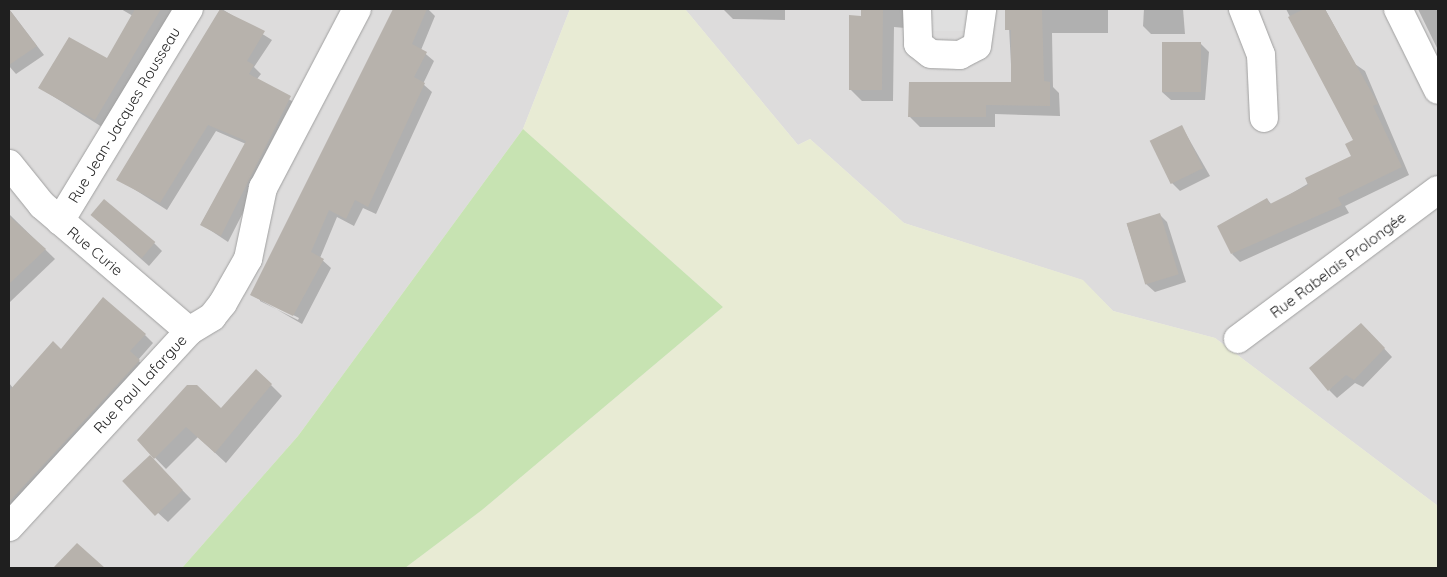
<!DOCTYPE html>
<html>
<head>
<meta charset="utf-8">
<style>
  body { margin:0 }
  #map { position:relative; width:1447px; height:577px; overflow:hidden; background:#eeece6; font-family:Quicksand,sans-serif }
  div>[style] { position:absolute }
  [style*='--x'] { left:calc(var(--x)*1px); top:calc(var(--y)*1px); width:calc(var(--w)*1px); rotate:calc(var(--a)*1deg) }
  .residential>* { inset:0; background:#dddcdc }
  .farmland>* { inset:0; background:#e8ebd4 }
  .grass>* { inset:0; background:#c7e3b2 }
  .parking>* { inset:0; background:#dfdfdf; transform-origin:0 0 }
  .shadow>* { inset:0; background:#0003 }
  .building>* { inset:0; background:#b7b2ac; transform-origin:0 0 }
  .roads { filter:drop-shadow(0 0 1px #a0a0a0) drop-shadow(0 0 1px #a0a0a0) }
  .street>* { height:28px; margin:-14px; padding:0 14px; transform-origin:14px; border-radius:14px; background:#fff }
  span { translate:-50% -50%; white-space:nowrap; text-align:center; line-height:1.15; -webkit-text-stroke:4.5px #fff; paint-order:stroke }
  .street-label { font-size:15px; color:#1f1f1f }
  .frame { position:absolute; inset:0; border:10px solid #1f1f1f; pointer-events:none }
</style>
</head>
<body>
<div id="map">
  <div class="residential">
    <div style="clip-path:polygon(9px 9px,570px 9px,523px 129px,298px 436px,182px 568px,9px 568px)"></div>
    <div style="clip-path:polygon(685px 9px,1438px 9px,1438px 506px,1215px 338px,1113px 311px,1082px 280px,904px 223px,810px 139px,798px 145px)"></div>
  </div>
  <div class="farmland">
    <div style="clip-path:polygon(570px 9px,685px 9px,798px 145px,810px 139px,904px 223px,1083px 280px,1113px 311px,1215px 338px,1438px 506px,1438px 568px,405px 568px,482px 510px,723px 307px,523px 129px)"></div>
  </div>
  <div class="grass">
    <div style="clip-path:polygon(523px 129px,723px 307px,482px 510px,405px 568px,182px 568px,298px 436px)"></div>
  </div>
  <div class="parking">
    <div style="left:929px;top:9px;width:40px;height:22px"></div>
  </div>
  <div class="shadow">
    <div style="clip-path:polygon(9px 9px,44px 55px,16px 74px,9px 66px)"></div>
    <div style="clip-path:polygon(121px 9px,173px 9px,102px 127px,40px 88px,107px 59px,133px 16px)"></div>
    <div style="clip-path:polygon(222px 9px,272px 40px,254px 67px,261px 74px,257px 79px,298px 105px,228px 242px,201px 224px,246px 144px,216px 131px,167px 210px,118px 179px)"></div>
    <div style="clip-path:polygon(evenodd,395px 9px,428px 9px,435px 16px,421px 50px,434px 61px,423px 84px,432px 92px,376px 214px,363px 208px,354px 226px,337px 217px,320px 258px,331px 268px,302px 324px,252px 295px,395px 9px,260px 298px,299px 318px,298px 320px,260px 301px,260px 298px)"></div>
    <div style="clip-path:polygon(723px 9px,785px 9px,785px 20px,733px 19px)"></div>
    <div style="clip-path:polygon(862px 9px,905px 9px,905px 28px,894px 27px,893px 101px,862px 101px,850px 89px)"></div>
    <div style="clip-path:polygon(1008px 9px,1108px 9px,1108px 33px,1052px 33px,1053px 87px,1059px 93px,1060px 116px,995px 114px,995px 127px,920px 127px,910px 117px,1012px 83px)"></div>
    <div style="clip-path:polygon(1144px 9px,1183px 9px,1185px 34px,1151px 34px,1143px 26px)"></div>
    <div style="clip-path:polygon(1286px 9px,1325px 9px,1355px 64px,1365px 71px,1409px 175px,1345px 206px,1349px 213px,1240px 262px,1232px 254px,1267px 199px,1272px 205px,1353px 157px,1354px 141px)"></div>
    <div style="clip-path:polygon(1418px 9px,1438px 9px,1438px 50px)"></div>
    <div style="clip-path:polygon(1201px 44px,1209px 52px,1205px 100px,1171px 100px,1162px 92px)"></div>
    <div style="clip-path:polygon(1182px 127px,1210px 176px,1180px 191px,1172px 183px)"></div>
    <div style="clip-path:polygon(9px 214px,55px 259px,10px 302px,9px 300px)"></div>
    <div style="clip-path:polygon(1159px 214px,1167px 222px,1186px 282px,1155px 292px,1146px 284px,1127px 224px)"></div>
    <div style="clip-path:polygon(103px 225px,154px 243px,162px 251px,149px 266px)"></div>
    <div style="clip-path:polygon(1369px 332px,1392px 357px,1363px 387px,1355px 383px,1337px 398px,1329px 390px)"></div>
    <div style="clip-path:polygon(145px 335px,153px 343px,138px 360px,147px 370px,9px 519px,9px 383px,13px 388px,61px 351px)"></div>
    <div style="clip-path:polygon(271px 385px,282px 396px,226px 463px,198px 437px,166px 469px,138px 440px,221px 410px)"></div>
    <div style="clip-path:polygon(150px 457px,191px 499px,168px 522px,133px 490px)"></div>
  </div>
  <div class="building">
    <div style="clip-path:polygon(9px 9px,37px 46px,9px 65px)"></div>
    <div style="clip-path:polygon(135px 9px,161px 9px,95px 120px,38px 88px,69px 37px,107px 58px)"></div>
    <div style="clip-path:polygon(220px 9px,265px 31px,247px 61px,254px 65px,249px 74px,291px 96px,221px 236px,200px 225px,246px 141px,208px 125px,160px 203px,116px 180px)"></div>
    <div style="clip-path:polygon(393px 9px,427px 9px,412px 44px,427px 52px,414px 77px,425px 83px,368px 207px,355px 200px,346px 219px,329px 210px,311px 252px,324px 259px,293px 316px,250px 295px)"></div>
    <div style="clip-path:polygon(861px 9px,883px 9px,882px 90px,849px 90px,849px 15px,861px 16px)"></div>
    <div style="clip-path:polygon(1005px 9px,1042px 9px,1044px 81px,1050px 82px,1050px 106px,986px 105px,986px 117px,908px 117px,909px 82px,1011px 82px,1011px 30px,1005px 30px)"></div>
    <div style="clip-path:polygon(1304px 9px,1325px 9px,1378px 104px,1373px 106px,1402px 167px,1338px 198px,1342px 205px,1231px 254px,1217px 226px,1267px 198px,1270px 204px,1308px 185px,1305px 178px,1351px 156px,1345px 144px,1353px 140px,1288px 17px)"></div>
    <div style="left:1162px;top:42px;width:39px;height:50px"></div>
    <div style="left:1182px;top:125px;width:48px;height:36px;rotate:64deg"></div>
    <div style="left:104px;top:199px;width:67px;height:21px;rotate:40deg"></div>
    <div style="left:1160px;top:213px;width:64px;height:35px;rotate:73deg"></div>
    <div style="clip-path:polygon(9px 216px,46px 249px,9px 284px)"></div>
    <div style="clip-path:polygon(103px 297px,146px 334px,130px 351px,140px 360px,9px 502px,9px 391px,53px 341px,61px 349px)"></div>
    <div style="clip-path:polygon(1361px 323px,1385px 348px,1354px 380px,1346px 375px,1328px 391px,1309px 368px)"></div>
    <div style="clip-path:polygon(256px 369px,272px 384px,215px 453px,186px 427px,154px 459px,137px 440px,187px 385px,197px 385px,221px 408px)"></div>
    <div style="left:150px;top:455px;width:48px;height:38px;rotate:47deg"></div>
    <div style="clip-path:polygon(77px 543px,105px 568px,53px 568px)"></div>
  </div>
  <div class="roads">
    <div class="street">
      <div style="--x:917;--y:9;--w:35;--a:88"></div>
      <div style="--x:918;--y:44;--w:16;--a:38"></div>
      <div style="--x:931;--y:54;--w:29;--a:2"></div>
      <div style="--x:960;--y:55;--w:19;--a:-28"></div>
      <div style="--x:977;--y:46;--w:37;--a:-82"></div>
      <div style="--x:1243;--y:9;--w:49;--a:68.6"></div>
      <div style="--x:1261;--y:55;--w:63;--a:87.3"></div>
      <div style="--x:1398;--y:9;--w:90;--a:63.7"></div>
      <div style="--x:9;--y:164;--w:53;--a:51.2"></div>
      <div style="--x:42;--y:205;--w:194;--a:40.6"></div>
      <div style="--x:60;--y:221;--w:248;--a:-58.7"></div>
      <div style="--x:1238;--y:339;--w:249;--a:-36.7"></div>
      <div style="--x:9;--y:527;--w:266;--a:-47.4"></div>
      <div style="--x:189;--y:331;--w:27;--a:-31"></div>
      <div style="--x:212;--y:317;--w:18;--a:-52"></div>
      <div style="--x:223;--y:303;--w:51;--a:-60.4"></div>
      <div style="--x:248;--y:259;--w:73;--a:-78.1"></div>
      <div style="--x:263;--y:188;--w:202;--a:-62.3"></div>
    </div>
  </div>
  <div class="street-label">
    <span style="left:124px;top:115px;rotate:-59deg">Rue Jean-Jacques Rousseau</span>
    <span style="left:95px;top:251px;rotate:40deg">Rue Curie</span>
    <span style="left:1338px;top:265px;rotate:-37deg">Rue Rabelais Prolongée</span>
    <span style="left:140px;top:384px;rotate:-47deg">Rue Paul Lafargue</span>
  </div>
  <div class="frame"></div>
</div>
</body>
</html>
